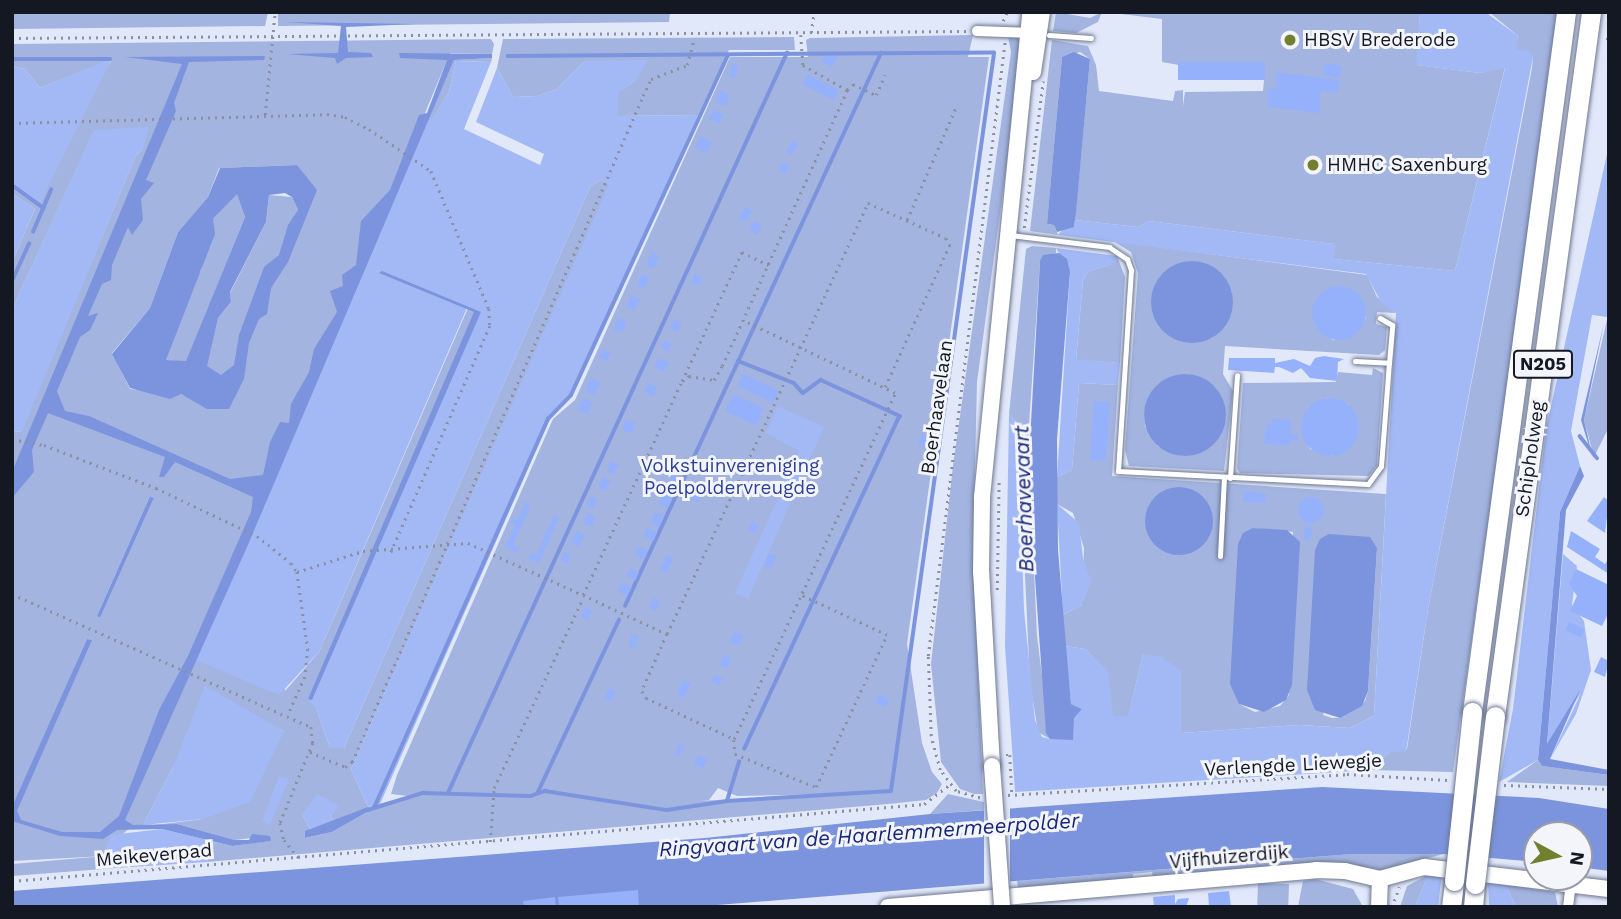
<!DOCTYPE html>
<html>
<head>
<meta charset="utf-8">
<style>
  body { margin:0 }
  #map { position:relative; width:1621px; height:919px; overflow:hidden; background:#e1e8fa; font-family:"Work Sans",sans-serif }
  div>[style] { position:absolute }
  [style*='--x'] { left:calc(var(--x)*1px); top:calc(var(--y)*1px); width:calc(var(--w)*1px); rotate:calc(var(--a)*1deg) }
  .green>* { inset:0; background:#a3b4e1; transform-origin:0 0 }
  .forest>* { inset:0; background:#a3b9f6 }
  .water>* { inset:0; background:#7b94dd }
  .round { border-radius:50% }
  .pier>* { inset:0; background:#e1e8fa; transform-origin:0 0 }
  .stream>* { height:3.5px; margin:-1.75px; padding:0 1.75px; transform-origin:1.75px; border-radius:1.75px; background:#7b94dd }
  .building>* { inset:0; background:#96b1fc; transform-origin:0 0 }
  .path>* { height:2.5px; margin-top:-1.25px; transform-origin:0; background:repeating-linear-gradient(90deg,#8b90a0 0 2px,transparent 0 7px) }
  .roads { filter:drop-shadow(0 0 2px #6d7792) drop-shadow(0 0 2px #6d7792) }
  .lane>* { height:5px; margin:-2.5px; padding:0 2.5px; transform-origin:2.5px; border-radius:2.5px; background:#fff }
  .street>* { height:10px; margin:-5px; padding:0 5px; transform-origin:5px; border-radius:5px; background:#fff }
  .secondary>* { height:16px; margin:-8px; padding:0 8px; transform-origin:8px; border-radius:8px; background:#fff }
  .highway>* { height:19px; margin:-9.5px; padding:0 9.5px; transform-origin:9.5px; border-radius:9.5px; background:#fff }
  .bridges { filter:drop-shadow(0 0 2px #6d7792) drop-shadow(0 0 2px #6d7792) }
  .secondary-bridge>* { height:16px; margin:-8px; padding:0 8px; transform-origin:8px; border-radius:8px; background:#fff }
  .highway-bridge>* { height:19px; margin:-9.5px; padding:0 9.5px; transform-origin:9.5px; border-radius:9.5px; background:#fff }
  .dots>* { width:19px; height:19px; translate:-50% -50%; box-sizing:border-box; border:4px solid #f3f5fb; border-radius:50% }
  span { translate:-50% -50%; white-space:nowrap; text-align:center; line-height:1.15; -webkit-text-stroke:6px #f3f5fb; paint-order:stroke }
  .shield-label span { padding:2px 5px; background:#f3f5fb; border:2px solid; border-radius:5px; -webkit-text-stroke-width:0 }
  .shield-label { font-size:18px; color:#141823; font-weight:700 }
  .poi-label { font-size:19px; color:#141823 }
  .left { translate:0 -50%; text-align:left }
  .street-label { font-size:19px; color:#141823 }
  .park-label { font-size:19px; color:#2c4197 }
  .water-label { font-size:21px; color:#18267a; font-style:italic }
  .frame { position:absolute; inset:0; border:14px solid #141823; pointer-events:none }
  .north { position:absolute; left:1523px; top:821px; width:70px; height:70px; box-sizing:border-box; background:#f3f5fb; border:2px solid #9a9da5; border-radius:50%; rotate:98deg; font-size:19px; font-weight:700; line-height:28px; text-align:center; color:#141823 }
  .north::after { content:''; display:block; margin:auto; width:24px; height:32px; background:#71802f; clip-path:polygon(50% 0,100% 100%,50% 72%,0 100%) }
</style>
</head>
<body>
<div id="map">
  <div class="green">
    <div style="clip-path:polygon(12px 12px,268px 12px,265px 26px,12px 29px)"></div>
    <div style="clip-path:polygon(278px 12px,670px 12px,669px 22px,278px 26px)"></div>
    <div style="clip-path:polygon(1056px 12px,1090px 18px,1102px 12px,1098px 22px,1076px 33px,1053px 31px)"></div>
    <div style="clip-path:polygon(1105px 12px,1420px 13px,1417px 65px,1480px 73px,1505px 67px,1455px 271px,1334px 259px,1334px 244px,1149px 221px,1138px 227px,1075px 220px,1090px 59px,1080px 52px,1062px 57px,1047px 224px,1054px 225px,1058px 235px,1030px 231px,1052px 40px,1088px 46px,1096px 65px,1099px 91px,1173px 101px,1175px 91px,1183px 90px,1183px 106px,1185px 92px,1263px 91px,1264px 80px,1162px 62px,1162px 19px)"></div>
    <div style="clip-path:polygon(1489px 12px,1560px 12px,1453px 772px,1370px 770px,1389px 752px,1407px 749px,1428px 609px,1532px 68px,1533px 57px,1515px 49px,1518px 36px)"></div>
    <div style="clip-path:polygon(evenodd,973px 35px,968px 57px,989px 57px,907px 644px,922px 743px,932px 772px,942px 784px,937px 793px,926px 800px,888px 804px,207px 862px,215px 842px,232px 846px,270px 841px,270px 836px,235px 840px,177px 824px,155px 825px,203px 819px,284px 731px,247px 713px,173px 767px,143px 825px,133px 825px,106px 849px,116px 868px,12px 876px,12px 864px,105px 856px,12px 861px,12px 821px,91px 640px,87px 639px,12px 811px,12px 431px,21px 432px,136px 155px,143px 149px,94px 131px,12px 310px,12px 262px,35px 209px,12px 193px,12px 182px,40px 202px,85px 103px,112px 59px,40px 88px,25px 69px,12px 66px,12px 44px,491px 39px,494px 44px,492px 54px,450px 53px,309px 391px,285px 691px,319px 652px,468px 308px,477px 312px,317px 710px,330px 748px,344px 748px,590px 187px,600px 180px,610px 184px,351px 769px,368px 807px,408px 796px,391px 794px,397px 775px,553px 419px,575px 400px,730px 57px,808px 57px,806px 40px,810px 38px,973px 35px,297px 165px,302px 175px,298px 210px,292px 197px,269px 195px,266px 222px,230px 293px,231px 302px,218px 318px,194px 400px,181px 394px,130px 389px,112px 353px,150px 308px,178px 232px,208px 197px,219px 168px,297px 165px,973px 35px,150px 496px,154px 498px,100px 618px,97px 616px,150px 496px,973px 35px,718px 788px,737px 796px,829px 794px,698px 801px,709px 800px,718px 788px,973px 35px,339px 806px,330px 816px,336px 822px,352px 813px,369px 811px,332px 832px,306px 838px,310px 829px,302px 814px,339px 806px)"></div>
    <div style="clip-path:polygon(1008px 36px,1017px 36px,1023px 44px,977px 382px,973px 549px,983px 794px,974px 794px,960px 789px,941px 762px,931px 664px,953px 466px,1011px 52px)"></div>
    <div style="clip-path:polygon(794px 37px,795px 50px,729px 50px,698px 115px,618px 116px,617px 93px,635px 81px,585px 61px,557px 89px,537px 96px,513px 97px,497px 68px,503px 39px)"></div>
    <div style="clip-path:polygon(492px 58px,491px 62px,456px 61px,449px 92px,433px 119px,428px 119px,454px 60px)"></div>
    <div style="clip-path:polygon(237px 193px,245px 217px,186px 362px,166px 360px,193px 282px,201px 271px,213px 219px)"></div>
    <div style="clip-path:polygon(evenodd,1113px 241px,1367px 275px,1377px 297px,1396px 313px,1377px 312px,1376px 324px,1387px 327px,1385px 350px,1379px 355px,1225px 346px,1223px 374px,1233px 391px,1224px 471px,1129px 466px,1125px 450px,1138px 273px,1131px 252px,1113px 241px,1201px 262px,1232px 292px,1231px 314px,1212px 338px,1182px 342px,1158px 324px,1153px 293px,1160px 277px,1173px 266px,1201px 262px,1113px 241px,1341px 287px,1360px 297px,1366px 318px,1357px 333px,1333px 340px,1316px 327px,1313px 311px,1324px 292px,1341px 287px,1113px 241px,1187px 374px,1215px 387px,1226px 417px,1214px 444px,1184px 456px,1158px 446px,1145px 426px,1144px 413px,1157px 385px,1187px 374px)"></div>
    <div style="clip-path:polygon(1032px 246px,1056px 248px,1056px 253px,1040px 261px,1028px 440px,1037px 636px,1050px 739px,1038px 732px,1030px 682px,1018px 425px,1009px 414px,1026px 249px)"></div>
    <div style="clip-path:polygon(1117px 256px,1125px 277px,1120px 363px,1076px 360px,1083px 280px,1089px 271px,1113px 264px)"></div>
    <div style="clip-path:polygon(1609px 311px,1609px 427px,1594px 457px,1584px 420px)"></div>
    <div style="clip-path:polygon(evenodd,1373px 368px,1383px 373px,1377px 465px,1369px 476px,1240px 473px,1237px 469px,1243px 383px,1336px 382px,1338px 372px,1372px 375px,1373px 368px,1327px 398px,1348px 404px,1358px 423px,1352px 445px,1332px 456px,1310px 449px,1301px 428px,1308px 408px,1327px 398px)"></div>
    <div style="clip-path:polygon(evenodd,1079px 383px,1118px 385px,1112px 476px,1386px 494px,1374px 716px,1350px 728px,1299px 725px,1181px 733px,1143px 654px,1128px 717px,1112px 716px,1107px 671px,1085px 649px,1065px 646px,1063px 615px,1082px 605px,1084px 548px,1073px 513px,1057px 504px,1057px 477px,1072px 470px,1079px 383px,1253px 528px,1293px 532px,1289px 695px,1280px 706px,1255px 712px,1239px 704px,1253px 528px,1079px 383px,1377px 548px,1368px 691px,1365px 701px,1340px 718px,1332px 718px,1323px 715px,1377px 548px)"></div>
    <div style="clip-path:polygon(1538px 760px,1542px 766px,1609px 775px,1609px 786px,1507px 782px)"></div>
    <div style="clip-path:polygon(948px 794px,984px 802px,984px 810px,930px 814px)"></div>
    <div style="clip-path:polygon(1352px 854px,1444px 854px,1380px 870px,1339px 863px,1153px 877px,1152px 872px,1133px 874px,1133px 879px,1018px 888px,1017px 881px)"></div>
    <div style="clip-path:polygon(1428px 875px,1415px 907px,1400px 907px,1407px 886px)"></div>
    <div style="clip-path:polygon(1315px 879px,1353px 889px,1363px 907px,1298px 907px,1303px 881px)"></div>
    <div style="left:1258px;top:883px;width:31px;height:24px;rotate:2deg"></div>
    <div style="clip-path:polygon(1506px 885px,1555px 892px,1558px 907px,1516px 907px)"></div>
  </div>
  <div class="forest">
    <div style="clip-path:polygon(1420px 13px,1488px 14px,1518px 36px,1516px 49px,1530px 51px,1533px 57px,1428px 609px,1406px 752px,1389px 752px,1370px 770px,1015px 792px,1005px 646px,1009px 414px,1018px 425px,1024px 610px,1035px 720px,1042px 737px,1050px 739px,1082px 709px,1071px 704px,1065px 646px,1085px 649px,1108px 671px,1113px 716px,1128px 716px,1143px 654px,1161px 657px,1181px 671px,1181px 733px,1299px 725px,1350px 728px,1374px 716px,1396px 313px,1382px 304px,1366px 274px,1058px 235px,1065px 227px,1074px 227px,1075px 220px,1138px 227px,1149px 221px,1335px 244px,1334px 259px,1455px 271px,1505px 68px,1480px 73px,1416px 65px)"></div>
    <div style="clip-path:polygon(112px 58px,40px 202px,37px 202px,12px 182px,12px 66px,25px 69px,40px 88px)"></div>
    <div style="clip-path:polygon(648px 60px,635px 81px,618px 93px,618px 116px,698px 115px,572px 393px,554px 410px,380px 804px,368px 807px,351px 769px,609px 184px,600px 180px,590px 187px,344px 748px,330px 748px,317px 710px,308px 699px,477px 312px,467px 308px,319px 652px,279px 695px,196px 660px,423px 119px,433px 118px,449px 92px,456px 61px,491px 62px,464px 129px,540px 165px,544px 154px,476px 122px,497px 68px,513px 97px,537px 96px,557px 89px,585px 61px)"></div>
    <div style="clip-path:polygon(149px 127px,143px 149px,136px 155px,22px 432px,12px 431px,12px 310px,94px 130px)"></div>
    <div style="clip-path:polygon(1609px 145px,1609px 311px,1607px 317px,1592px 315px,1571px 431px,1580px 466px,1560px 512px,1538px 760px,1499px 782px,1513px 709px,1546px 429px)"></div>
    <div style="clip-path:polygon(12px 193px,35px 209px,12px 262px)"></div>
    <div style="clip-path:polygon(1056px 248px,1117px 256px,1114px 264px,1089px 271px,1083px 280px,1076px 359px,1120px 363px,1118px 385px,1079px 383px,1072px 470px,1057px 477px,1070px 272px)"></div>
    <div style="clip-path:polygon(778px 406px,824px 427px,748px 599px,735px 593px,799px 451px,766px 433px)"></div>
    <div style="clip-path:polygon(1057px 504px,1079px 523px,1083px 558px,1091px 581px,1082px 605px,1063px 615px)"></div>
    <div style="clip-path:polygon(1563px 554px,1577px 566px,1572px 605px,1584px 621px,1591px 670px,1576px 714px,1550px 759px,1581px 693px,1547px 745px)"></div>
    <div style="clip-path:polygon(205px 686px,284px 731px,250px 802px,203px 819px,143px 825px,173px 767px)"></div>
    <div style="clip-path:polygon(279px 776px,289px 779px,270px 825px,262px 821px)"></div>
    <div style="clip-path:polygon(317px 794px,340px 806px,330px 816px,336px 822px,310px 829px,302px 814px)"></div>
    <div style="clip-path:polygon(162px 829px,215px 842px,207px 862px,116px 868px,106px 849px,110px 835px)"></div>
    <div style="clip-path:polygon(1442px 874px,1438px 907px,1415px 907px,1428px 875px)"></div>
    <div style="clip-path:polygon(1488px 882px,1506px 885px,1516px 907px,1489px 907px)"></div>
  </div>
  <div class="water">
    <div style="clip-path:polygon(286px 22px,416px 24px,346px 27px,348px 52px,371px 53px,373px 57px,346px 58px,337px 64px,335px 58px,287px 54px,338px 53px,341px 26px)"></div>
    <div style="clip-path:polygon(1074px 52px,1090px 59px,1076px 213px,1074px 227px,1057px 232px,1054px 225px,1047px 224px,1048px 212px,1062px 57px)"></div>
    <div style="clip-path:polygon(399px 53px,492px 54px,492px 58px,454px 60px,247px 547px,125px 820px,133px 825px,177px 824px,235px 840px,249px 840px,252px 834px,270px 836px,271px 841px,232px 846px,162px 829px,117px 830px,103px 839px,60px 836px,12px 821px,12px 807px,87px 639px,92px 640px,17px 811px,21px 820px,62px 832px,100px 832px,119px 816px,159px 710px,188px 656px,251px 512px,253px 497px,175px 462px,164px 477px,159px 477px,165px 457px,48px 413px,32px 450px,34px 472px,12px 498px,12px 472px,182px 64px,125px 57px,265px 56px,264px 60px,189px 62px,174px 103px,176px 111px,146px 180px,154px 183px,141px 199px,143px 220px,132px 235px,128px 227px,112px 265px,111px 280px,102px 284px,88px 316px,98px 313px,90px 330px,80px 337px,57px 391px,65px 411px,89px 416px,230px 479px,263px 475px,270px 442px,280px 422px,289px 423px,291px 404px,309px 372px,314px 349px,337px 312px,330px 291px,343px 286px,342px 275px,356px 265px,361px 221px,390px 190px,419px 115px,427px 113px,447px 60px,400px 58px)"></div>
    <div style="clip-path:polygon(evenodd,297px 165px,317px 190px,288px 262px,271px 288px,267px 314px,259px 319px,249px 343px,244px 379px,229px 409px,207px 409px,181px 394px,170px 399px,130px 388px,112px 354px,150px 308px,178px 232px,208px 197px,220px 168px,297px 165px,285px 193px,292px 197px,298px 210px,288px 225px,279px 255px,264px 267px,239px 335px,234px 365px,221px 375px,207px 366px,218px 318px,231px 302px,230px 292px,266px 222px,269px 195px,285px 193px,297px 165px,237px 194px,245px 217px,186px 361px,166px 360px,215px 234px,213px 219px,237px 194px)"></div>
    <div style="clip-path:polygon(1059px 253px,1067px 259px,1070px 272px,1057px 439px,1058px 550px,1071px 704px,1082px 709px,1074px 718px,1073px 740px,1050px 739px,1046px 733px,1028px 478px,1040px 261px,1043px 255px)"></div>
    <div class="round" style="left:1151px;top:261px;width:82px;height:82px"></div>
    <div style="clip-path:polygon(382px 271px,481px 312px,312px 700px,308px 699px,474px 312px,379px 273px)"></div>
    <div style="clip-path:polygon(1604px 323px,1584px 420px,1593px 459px,1581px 420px)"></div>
    <div class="round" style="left:1144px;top:374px;width:82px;height:82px"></div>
    <div style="clip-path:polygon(1580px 466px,1584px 476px,1566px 510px,1547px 744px,1580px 690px,1550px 759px,1609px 770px,1609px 775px,1542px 766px,1538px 760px,1560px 512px)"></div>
    <div class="round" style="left:1145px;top:487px;width:68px;height:68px"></div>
    <div style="clip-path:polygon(150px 496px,154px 498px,100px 618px,97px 616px)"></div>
    <div style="clip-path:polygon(1253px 528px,1287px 530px,1300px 542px,1292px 685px,1286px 700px,1264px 712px,1239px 704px,1230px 684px,1238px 544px,1243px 533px)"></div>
    <div style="clip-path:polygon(1329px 534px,1370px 537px,1377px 548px,1368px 691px,1362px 706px,1340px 718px,1315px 710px,1307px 690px,1315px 550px,1320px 539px)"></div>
    <div style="clip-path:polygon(1322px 787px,1539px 798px,1609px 809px,1609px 871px,1579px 867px,1579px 835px,1537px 835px,1537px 862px,1444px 854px,1352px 854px,692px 907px,12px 907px,12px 891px,705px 838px,930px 814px)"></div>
    <div style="clip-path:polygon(368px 807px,369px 811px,332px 832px,305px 838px,305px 831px)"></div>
  </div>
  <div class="pier">
    <div style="left:984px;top:806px;width:26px;height:80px"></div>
  </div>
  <div class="stream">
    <div style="--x:12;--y:59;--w:98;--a:0"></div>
    <div style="--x:12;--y:185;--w:39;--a:36"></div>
    <div style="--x:33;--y:232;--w:46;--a:-66.8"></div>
    <div style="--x:12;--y:281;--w:41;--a:-65.3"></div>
    <div style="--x:738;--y:361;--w:60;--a:21.4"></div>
    <div style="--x:794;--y:383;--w:13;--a:48"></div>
    <div style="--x:803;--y:393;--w:22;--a:-36"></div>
    <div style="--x:821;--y:380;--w:87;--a:24.5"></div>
    <div style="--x:900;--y:416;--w:367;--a:115"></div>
    <div style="--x:1580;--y:436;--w:28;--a:52"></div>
    <div style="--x:625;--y:606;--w:609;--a:-65.16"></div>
    <div style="--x:538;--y:792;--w:190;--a:-64.8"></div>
    <div style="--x:448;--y:793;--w:814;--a:-65.39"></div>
    <div style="--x:727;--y:801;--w:41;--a:-72.9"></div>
    <div style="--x:374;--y:808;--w:426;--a:-65.9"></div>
    <div style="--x:548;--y:419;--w:33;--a:-46"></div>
    <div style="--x:571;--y:395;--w:374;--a:-65.2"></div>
    <div style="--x:368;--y:810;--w:58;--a:-17.2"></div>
    <div style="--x:423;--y:793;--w:108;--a:1.6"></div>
    <div style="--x:531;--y:796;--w:15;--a:-20"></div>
    <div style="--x:545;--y:791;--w:123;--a:8.9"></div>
    <div style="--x:667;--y:810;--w:61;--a:-8.5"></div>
    <div style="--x:727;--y:801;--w:164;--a:-3.5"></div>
    <div style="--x:891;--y:791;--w:745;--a:-82.05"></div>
    <div style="--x:994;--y:53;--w:486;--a:179.6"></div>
  </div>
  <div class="building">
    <div style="clip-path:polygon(824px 56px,838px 56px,832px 67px,821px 61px)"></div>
    <div style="left:1178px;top:62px;width:87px;height:18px"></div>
    <div style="left:733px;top:63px;width:6px;height:14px;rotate:18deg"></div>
    <div style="left:1325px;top:63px;width:17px;height:12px;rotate:10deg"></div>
    <div style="clip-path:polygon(1275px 72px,1340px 80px,1338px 93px,1321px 91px,1319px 113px,1267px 107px,1269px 88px,1277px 89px)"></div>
    <div style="left:807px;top:75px;width:35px;height:11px;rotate:25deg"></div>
    <div style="left:720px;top:91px;width:11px;height:12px;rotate:22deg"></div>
    <div style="left:713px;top:110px;width:11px;height:10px;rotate:22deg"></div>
    <div style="left:701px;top:136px;width:13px;height:13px;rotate:29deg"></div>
    <div style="left:793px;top:140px;width:7px;height:13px;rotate:34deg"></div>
    <div style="left:782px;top:162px;width:8px;height:10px;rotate:23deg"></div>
    <div style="left:745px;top:207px;width:8px;height:13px;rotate:30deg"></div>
    <div style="clip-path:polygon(755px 220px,762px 225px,757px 235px,749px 230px)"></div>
    <div style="left:651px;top:252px;width:9px;height:14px;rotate:21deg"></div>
    <div style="left:642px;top:274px;width:8px;height:13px;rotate:23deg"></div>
    <div style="clip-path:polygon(695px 274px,702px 277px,699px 286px,691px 284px)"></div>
    <div class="round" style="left:1312px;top:286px;width:54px;height:54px"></div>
    <div style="left:631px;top:295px;width:10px;height:13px;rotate:24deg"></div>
    <div style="left:618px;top:318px;width:9px;height:13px;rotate:18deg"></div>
    <div style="left:674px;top:319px;width:9px;height:10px;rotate:27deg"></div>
    <div style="left:665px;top:340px;width:8px;height:9px;rotate:30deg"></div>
    <div style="left:603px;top:349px;width:9px;height:9px;rotate:27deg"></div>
    <div style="clip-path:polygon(1324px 356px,1344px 359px,1338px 362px,1337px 381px,1310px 378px,1301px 368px,1293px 373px,1279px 367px,1275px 367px,1274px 373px,1228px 370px,1229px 358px,1275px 358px,1275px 363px,1294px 359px,1310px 366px,1315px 358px)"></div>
    <div style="left:659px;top:358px;width:11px;height:10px;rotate:27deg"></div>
    <div style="left:743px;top:374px;width:40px;height:13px;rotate:25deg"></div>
    <div style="left:590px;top:378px;width:11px;height:14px;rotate:22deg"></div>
    <div style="left:648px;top:383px;width:10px;height:10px;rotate:24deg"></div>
    <div style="left:733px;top:394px;width:34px;height:19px;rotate:24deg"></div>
    <div style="left:582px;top:398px;width:11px;height:13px;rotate:22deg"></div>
    <div class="round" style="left:1301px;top:398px;width:58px;height:58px"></div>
    <div style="left:1094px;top:401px;width:16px;height:59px;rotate:4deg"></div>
    <div style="clip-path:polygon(1272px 419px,1291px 420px,1290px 435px,1299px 435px,1299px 439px,1290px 441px,1290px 445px,1264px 444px,1266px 424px,1272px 425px)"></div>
    <div style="left:625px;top:420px;width:10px;height:11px;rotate:11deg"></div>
    <div style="left:922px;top:434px;width:8px;height:11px;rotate:23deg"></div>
    <div style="clip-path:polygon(713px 454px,719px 457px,715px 467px,708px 463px)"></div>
    <div style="left:680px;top:459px;width:9px;height:10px;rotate:21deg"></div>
    <div style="left:611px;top:461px;width:8px;height:11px;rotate:23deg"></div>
    <div style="left:672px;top:475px;width:9px;height:12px;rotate:27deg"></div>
    <div style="left:603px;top:477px;width:8px;height:11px;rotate:23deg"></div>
    <div style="clip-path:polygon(696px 489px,702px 492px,698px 503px,691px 500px)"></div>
    <div style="clip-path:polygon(1244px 490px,1266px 494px,1266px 503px,1243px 502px)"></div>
    <div style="left:663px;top:494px;width:10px;height:11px;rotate:24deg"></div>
    <div style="left:590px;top:496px;width:8px;height:10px;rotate:23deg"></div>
    <div class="round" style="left:1298px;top:497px;width:26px;height:26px"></div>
    <div style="clip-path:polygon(1604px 497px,1609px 501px,1605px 533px,1587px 521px)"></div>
    <div style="clip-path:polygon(525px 502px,531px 505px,513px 545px,520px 548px,517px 553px,505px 547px,515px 525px,510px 523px,513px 518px,517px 520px)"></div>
    <div style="left:655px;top:512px;width:10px;height:12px;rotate:24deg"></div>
    <div style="left:587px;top:513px;width:9px;height:11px;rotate:21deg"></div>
    <div style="clip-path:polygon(554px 515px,559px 518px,539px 563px,528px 558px,531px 553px,536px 555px)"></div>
    <div style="clip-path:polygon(752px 521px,759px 525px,755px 534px,748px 530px)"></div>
    <div style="left:1305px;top:526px;width:7px;height:14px;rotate:8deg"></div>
    <div style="left:647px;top:528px;width:11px;height:9px;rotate:22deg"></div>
    <div style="left:577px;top:531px;width:9px;height:13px;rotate:27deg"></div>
    <div style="clip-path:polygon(1571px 531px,1600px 549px,1595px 557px,1605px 564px,1609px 558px,1609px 574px,1567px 547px)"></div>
    <div style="left:638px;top:546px;width:11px;height:10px;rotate:22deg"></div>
    <div style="left:564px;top:552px;width:7px;height:10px;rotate:16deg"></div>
    <div style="left:769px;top:553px;width:8px;height:14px;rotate:23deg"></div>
    <div style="left:666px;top:555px;width:8px;height:16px;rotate:23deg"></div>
    <div style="left:630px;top:568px;width:10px;height:9px;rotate:24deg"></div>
    <div style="clip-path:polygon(1576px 569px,1609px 585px,1609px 612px,1602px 626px,1570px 611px,1577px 596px,1569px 584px)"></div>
    <div style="left:622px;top:582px;width:11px;height:10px;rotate:27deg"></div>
    <div style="left:653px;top:598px;width:8px;height:11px;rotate:23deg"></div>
    <div style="left:585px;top:607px;width:8px;height:11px;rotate:23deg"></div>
    <div style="left:1569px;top:622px;width:17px;height:9px;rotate:24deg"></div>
    <div style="left:735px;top:631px;width:10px;height:12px;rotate:29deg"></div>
    <div style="left:632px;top:634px;width:7px;height:13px;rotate:16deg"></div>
    <div style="clip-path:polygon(724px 655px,731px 658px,728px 668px,720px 665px)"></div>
    <div style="clip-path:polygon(1601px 657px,1609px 661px,1605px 677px,1594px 672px)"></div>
    <div style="clip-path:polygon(715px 674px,723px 678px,719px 686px,711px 681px)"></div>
    <div style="left:683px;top:680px;width:8px;height:16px;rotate:23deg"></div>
    <div style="clip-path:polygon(610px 688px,616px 692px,611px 702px,604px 699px)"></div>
    <div style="left:880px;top:694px;width:11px;height:9px;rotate:34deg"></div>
    <div style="clip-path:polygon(679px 743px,685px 746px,679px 757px,674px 754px)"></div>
    <div style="left:698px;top:755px;width:10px;height:10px;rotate:24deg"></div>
    <div style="clip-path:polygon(638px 890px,639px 907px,559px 907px,558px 897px)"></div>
    <div style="clip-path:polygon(1229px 891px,1231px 907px,1209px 907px,1208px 893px)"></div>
    <div style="clip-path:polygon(1175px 895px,1175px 904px,1178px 899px,1189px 898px,1186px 907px,1154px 907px,1153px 897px)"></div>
    <div style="clip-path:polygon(555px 897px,556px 907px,524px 907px,523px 901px)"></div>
  </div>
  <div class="path">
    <div style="--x:1003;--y:21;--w:10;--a:-66"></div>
    <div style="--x:811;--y:33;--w:21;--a:-82"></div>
    <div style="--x:801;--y:35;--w:30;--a:86"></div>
    <div style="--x:803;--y:65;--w:51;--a:29.6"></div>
    <div style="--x:12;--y:38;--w:955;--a:-0.42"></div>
    <div style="--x:1606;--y:39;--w:3;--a:0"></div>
    <div style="--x:847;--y:90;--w:8;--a:-45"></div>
    <div style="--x:853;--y:84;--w:25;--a:26"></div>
    <div style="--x:876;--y:95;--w:22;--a:-66"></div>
    <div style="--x:265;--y:115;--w:103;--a:-84.5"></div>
    <div style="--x:12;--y:123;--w:315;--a:-1.6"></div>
    <div style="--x:327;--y:114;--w:18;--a:9"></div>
    <div style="--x:345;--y:117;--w:27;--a:27"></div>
    <div style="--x:369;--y:129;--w:75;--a:34.1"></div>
    <div style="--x:431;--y:171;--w:150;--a:67.2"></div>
    <div style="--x:489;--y:309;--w:17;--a:87"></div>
    <div style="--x:490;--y:326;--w:248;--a:113.6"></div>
    <div style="--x:907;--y:220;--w:121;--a:-66.6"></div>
    <div style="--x:1024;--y:228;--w:148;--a:-82.6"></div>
    <div style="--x:682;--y:381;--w:142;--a:-65.1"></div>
    <div style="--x:742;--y:252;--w:30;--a:26"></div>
    <div style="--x:12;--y:439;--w:33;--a:11"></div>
    <div style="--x:44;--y:445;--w:120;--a:21"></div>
    <div style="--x:156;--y:488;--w:112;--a:25.4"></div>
    <div style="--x:257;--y:536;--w:43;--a:38.5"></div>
    <div style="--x:291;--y:563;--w:11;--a:56"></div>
    <div style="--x:297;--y:572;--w:78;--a:81.9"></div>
    <div style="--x:308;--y:649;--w:28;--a:96"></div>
    <div style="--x:305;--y:677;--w:42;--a:114.1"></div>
    <div style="--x:297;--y:572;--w:69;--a:-17.7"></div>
    <div style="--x:363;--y:551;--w:105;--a:-4.4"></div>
    <div style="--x:468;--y:543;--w:126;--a:24.3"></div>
    <div style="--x:583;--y:595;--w:236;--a:-65.2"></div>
    <div style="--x:682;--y:381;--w:9;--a:-36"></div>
    <div style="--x:689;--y:376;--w:25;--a:9"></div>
    <div style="--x:714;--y:380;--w:16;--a:-60"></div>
    <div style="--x:722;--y:366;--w:303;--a:-65.6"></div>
    <div style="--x:997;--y:590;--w:112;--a:-89"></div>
    <div style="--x:12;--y:594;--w:327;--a:24"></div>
    <div style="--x:311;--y:727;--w:16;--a:83"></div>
    <div style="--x:313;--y:743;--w:87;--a:112.4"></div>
    <div style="--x:280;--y:823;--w:17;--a:77"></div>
    <div style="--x:284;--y:840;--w:23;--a:50"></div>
    <div style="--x:583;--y:595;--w:93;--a:24.9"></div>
    <div style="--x:667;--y:634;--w:62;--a:113.7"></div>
    <div style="--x:642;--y:691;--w:8;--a:60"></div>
    <div style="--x:646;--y:698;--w:97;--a:25"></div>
    <div style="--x:734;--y:739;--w:382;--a:-65"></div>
    <div style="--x:895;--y:393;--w:167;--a:-154.5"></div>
    <div style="--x:667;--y:634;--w:476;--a:-65"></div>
    <div style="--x:868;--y:203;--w:85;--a:24.2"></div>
    <div style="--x:946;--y:238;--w:8;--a:60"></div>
    <div style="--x:950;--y:245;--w:157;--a:114.4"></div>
    <div style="--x:734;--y:740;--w:14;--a:86"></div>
    <div style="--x:735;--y:754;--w:87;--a:22.2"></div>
    <div style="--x:816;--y:787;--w:168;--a:-65"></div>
    <div style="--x:887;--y:635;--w:95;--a:-155.1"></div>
    <div style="--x:310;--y:752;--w:38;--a:23"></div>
    <div style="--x:345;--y:767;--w:9;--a:-36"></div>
    <div style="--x:352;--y:762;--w:727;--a:-66.4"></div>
    <div style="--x:643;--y:96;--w:19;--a:-65"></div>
    <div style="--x:651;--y:79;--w:39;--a:-21"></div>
    <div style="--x:687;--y:65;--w:28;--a:-75"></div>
    <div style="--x:1006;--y:755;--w:4;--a:0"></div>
    <div style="--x:1010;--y:755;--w:40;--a:87.1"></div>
    <div style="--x:1504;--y:785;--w:105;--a:2.2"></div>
    <div style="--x:1008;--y:795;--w:340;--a:-3.5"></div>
    <div style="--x:1347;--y:774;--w:101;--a:3.4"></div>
    <div style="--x:980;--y:798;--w:25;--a:-164"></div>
    <div style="--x:956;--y:791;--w:26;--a:-127"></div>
    <div style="--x:940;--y:770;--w:35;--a:-105"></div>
    <div style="--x:931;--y:736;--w:80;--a:-92.1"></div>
    <div style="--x:928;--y:656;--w:620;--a:-82.86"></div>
    <div style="--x:490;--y:842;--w:54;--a:-85.8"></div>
    <div style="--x:494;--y:788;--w:205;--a:-64.9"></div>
    <div style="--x:12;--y:881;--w:915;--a:-4.83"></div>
    <div style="--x:924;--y:804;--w:31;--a:-37"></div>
    <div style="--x:1394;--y:901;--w:15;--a:-70"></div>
  </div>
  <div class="roads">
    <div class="lane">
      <div style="--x:1049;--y:35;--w:42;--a:4.1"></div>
      <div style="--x:1010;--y:235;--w:100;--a:6.9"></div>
      <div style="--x:1109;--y:247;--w:22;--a:34"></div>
      <div style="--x:1127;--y:259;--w:12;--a:70"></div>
      <div style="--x:1131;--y:270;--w:201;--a:93.7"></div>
      <div style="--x:1118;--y:471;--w:250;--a:3"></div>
      <div style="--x:1368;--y:484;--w:22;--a:-54"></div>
      <div style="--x:1381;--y:466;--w:103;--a:-85.6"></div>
      <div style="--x:1389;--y:363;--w:38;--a:-85"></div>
      <div style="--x:1392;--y:325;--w:14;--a:-150"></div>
      <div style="--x:1355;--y:361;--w:34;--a:3"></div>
      <div style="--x:1230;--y:478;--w:103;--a:-86.1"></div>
      <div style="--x:1220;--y:556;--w:79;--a:-87.1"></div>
    </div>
    <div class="street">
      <div style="--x:977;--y:31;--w:55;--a:2.1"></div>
      <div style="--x:1568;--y:907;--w:24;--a:-83"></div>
    </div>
    <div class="secondary">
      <div style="--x:1033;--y:72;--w:61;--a:-81.5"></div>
      <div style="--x:992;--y:766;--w:194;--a:-93.2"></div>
      <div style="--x:981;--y:572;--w:75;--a:-89.2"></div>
      <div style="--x:982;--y:497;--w:487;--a:-84.3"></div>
      <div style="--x:888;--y:907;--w:430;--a:-4.9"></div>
      <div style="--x:1316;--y:870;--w:29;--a:2"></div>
      <div style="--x:1345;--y:871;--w:36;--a:13"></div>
      <div style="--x:1380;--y:879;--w:46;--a:-15.3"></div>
      <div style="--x:1424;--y:867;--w:186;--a:6.8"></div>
      <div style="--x:1379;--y:907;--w:28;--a:-88"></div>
    </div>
    <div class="highway">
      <div style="--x:1472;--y:712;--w:706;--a:-82.35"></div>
      <div style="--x:1495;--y:716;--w:711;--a:-82.23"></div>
      <div style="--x:1451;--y:907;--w:26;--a:-83"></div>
      <div style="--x:1473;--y:907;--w:23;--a:-85"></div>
    </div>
  </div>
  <div class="bridges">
    <div class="secondary-bridge">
      <div style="--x:992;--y:766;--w:141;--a:85.9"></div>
    </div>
    <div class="highway-bridge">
      <div style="--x:1454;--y:881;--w:170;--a:-83.9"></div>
      <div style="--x:1475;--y:884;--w:169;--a:-83.2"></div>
    </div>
  </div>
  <div class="dots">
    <div style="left:1290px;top:40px;background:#71802f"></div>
    <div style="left:1313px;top:165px;background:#71802f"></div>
  </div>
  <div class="shield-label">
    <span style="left:1543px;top:364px">N205</span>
  </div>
  <div class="poi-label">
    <span class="left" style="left:1304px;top:40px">HBSV Brederode</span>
    <span class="left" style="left:1327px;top:165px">HMHC Saxenburg</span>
  </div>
  <div class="street-label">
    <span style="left:937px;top:407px;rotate:-82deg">Boerhaavelaan</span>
    <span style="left:1530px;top:459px;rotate:-82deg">Schipholweg</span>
    <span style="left:1293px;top:765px;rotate:-3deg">Verlengde Liewegje</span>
    <span style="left:154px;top:855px;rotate:-5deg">Meikeverpad</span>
    <span style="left:1229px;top:857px;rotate:-5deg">Vijfhuizerdijk</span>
  </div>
  <div class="park-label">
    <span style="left:730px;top:477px">Volkstuinvereniging<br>Poelpoldervreugde</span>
  </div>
  <div class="water-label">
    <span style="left:1024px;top:499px;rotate:-92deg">Boerhavevaart</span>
    <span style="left:869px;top:835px;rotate:-4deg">Ringvaart van de Haarlemmermeerpolder</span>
  </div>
  <div class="frame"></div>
  <div class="north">N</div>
</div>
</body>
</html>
